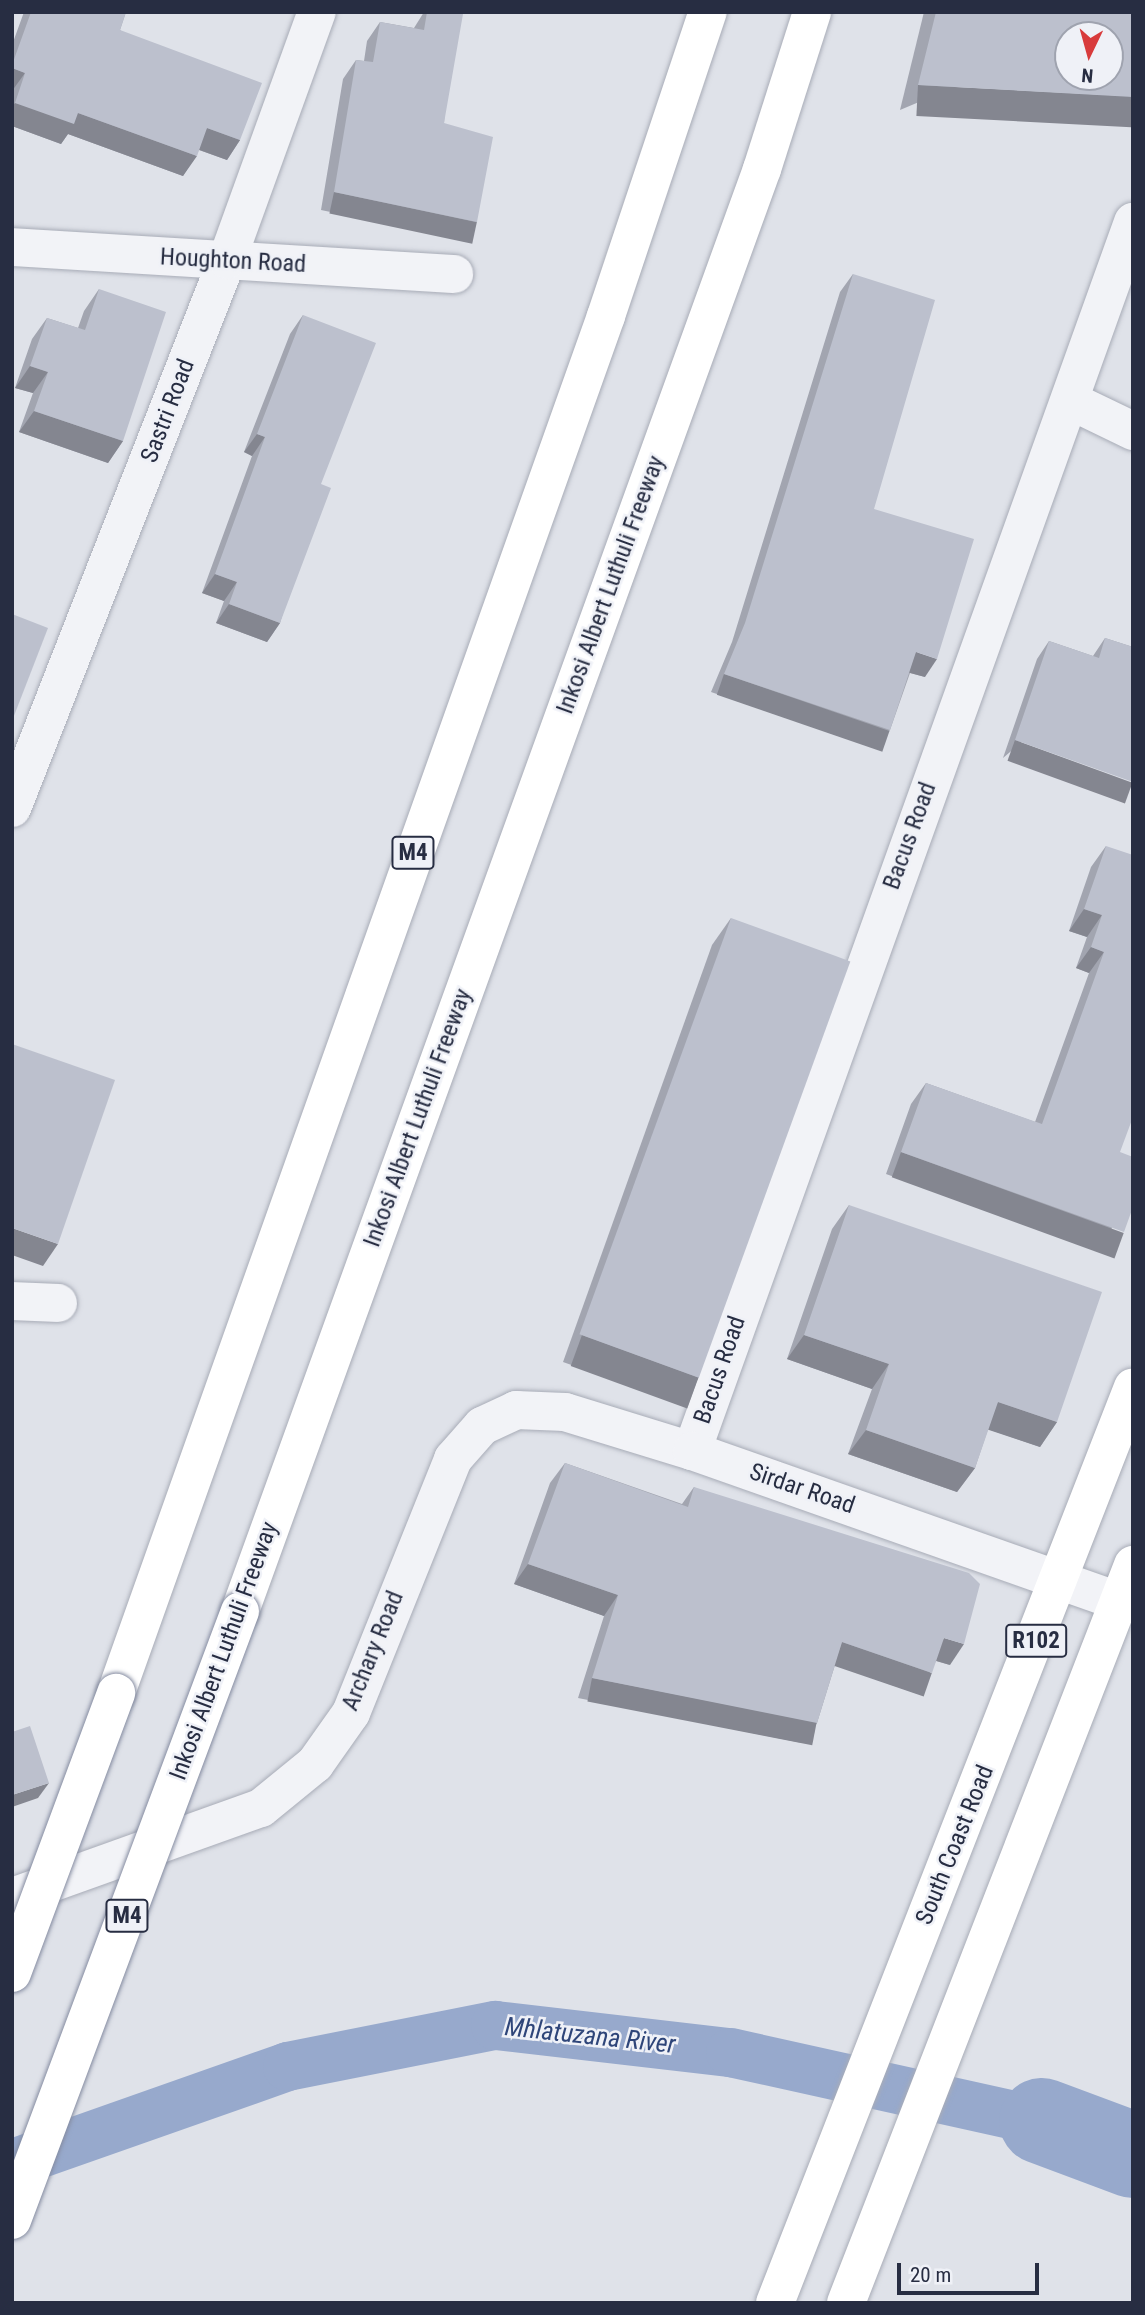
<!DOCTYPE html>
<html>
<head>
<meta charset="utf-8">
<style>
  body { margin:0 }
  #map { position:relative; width:1145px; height:2315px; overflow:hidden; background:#dfe2e9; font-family:"Roboto Condensed",sans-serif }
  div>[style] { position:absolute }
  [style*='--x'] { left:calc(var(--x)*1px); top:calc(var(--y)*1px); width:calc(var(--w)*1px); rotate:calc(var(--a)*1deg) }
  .canal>* { height:49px; margin:-24.5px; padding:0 24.5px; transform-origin:24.5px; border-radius:24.5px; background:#97a9cc }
  .river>* { height:86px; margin:-43px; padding:0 43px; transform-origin:43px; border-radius:43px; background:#97a9cc }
  .roads { filter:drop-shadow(0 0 2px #a8acb7) drop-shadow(0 0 2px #a8acb7) }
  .minor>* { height:38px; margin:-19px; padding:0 19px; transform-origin:19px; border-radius:19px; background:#f2f3f7 }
  .highway>* { height:38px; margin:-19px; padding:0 19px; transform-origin:19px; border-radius:19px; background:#fff }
  .bridges { filter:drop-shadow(0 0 2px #858ca1) drop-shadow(0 0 2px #858ca1) }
  .highway-bridge>* { height:38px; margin:-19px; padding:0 19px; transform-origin:19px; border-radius:19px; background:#fff }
  .wall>* { inset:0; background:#a2a5b0 }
  .shaded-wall>* { inset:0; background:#848690; transform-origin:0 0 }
  .building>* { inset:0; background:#bcc0cd; transform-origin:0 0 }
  span { translate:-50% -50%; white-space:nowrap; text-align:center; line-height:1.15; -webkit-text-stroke:5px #eff1f7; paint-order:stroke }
  .shield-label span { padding:2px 5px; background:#eff1f7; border:2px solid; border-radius:5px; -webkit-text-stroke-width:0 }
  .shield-label { font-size:23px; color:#272d42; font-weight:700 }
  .street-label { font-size:24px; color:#272d42 }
  .water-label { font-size:26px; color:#2e4579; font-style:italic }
  .frame { position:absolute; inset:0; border:14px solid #272d42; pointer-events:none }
  .north { position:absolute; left:1054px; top:21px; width:70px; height:70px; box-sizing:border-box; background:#eff1f7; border:2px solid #9fa3af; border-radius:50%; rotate:185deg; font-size:19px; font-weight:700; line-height:28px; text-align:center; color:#272d42 }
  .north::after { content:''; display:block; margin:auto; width:24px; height:32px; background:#d83b3c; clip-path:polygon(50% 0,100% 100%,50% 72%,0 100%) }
  .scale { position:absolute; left:897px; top:2263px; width:142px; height:32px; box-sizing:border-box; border:4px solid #272d42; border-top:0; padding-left:9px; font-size:21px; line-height:24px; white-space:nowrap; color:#272d42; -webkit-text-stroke:5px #eff1f7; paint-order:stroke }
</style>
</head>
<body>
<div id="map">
  <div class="canal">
    <div style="--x:12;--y:2163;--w:292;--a:-19.4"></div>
    <div style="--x:287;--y:2066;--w:212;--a:-11.2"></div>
    <div style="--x:495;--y:2025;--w:237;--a:6.6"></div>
    <div style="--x:730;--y:2052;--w:320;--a:12.5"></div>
  </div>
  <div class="river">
    <div style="--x:1042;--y:2121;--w:97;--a:20.5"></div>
  </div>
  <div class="roads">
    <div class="minor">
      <div style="--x:12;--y:247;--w:443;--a:3.5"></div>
      <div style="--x:1073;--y:402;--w:67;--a:25.8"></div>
      <div style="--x:12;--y:808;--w:589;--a:-68.58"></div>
      <div style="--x:227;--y:260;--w:264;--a:-70.1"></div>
      <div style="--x:12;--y:1301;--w:46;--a:2.5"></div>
      <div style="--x:692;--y:1451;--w:1306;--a:-70.26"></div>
      <div style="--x:12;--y:1897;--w:264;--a:-19.7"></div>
      <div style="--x:261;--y:1808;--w:70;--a:-39.2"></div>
      <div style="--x:315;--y:1764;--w:62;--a:-54.8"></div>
      <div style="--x:351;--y:1713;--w:274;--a:-68.1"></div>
      <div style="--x:453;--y:1459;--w:44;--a:-48.7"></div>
      <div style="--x:482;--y:1426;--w:38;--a:-25"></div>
      <div style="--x:516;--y:1410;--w:49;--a:2.3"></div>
      <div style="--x:565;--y:1412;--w:133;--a:17.1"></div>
      <div style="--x:692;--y:1451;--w:453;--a:19.4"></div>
    </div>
    <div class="highway">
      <div style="--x:240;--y:1611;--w:1534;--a:-70.1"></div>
      <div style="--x:762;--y:169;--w:165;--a:-72.3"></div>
      <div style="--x:116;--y:1693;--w:1462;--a:-70.41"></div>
      <div style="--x:606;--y:316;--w:321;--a:-71.5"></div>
      <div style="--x:775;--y:2303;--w:983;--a:-68.65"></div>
      <div style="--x:846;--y:2303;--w:792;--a:-68.75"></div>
    </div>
  </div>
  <div class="bridges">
    <div class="highway-bridge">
      <div style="--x:12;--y:1973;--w:299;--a:-69.6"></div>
      <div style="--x:12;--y:2220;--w:650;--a:-69.47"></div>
    </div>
  </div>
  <div class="wall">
    <div style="clip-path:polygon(24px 12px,126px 12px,120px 30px,240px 140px,227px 160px,199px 150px,183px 176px,68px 134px,61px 144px,12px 126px,12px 45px)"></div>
    <div style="clip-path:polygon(424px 12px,452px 12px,444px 123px,477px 222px,464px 240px,321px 210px,343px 79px,356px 60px,364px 61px,367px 41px,380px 22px,414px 28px)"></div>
    <div style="clip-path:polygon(924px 12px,1133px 12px,900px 110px)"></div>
    <div style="clip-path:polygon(853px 274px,874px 509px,925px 677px,910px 673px,890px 730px,877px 749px,711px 692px,732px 642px,840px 292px)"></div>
    <div style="clip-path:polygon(99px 289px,123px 441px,108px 463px,19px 432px,33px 393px,15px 388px,32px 339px,47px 318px,78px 328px,84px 311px)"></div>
    <div style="clip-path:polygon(303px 315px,321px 484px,280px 623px,267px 642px,216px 623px,224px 601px,202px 593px,252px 456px,244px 452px,290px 334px)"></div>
    <div style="clip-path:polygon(1105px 638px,1133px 647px,1003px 758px,1037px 659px,1049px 641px,1093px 656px)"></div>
    <div style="clip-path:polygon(1106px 846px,1120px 1152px,1109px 1254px,886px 1174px,911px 1104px,926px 1083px,1035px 1122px,1089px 973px,1076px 968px,1087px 937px,1069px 931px,1091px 867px)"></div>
    <div style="clip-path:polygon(731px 918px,699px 1377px,681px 1404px,563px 1362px,712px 945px)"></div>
    <div style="clip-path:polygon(849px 1205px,1057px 1422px,1040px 1447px,988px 1429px,975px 1468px,957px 1492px,848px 1454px,872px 1389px,787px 1359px,832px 1229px)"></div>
    <div style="clip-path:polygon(565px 1463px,682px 1504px,694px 1487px,950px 1665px,936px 1661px,918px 1694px,835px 1665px,817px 1723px,802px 1743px,578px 1698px,604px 1616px,514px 1584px,550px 1483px)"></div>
  </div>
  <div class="shaded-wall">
    <div style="clip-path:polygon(12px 68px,25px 73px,12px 91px)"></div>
    <div style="left:918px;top:85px;width:215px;height:31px;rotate:3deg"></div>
    <div style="clip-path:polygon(15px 103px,78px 113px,197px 156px,183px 176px,68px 134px,61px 144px,12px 126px,12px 107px)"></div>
    <div style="clip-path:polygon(207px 128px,240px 140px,227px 160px,194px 148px)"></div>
    <div style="left:334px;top:192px;width:146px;height:22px;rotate:12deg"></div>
    <div style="clip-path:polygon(30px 366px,48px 372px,33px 393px,15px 388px)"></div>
    <div style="clip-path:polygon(34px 411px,123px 441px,108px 463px,19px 432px)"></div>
    <div style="clip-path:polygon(257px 434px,265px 437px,252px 456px,244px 452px)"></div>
    <div style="clip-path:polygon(215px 574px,237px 582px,224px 601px,202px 593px)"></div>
    <div style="clip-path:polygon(229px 604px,280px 623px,267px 642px,216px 623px)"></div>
    <div style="clip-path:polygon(916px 652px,937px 659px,925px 677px,903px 671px)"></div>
    <div style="left:724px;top:674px;width:175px;height:22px;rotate:19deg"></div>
    <div style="left:1015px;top:740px;width:125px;height:22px;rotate:20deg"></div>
    <div style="clip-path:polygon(1084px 909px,1102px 915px,1087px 937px,1069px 931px)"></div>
    <div style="clip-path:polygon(1091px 947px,1104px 952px,1089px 973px,1076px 968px)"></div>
    <div style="left:901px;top:1152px;width:237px;height:27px;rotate:20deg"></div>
    <div style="clip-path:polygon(12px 1228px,58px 1244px,43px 1266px,12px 1255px)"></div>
    <div style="left:582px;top:1335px;width:124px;height:33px;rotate:20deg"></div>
    <div style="clip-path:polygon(804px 1335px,889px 1364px,872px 1389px,787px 1359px)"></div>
    <div style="clip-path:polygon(998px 1402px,1057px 1422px,1040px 1447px,980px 1427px)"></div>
    <div style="clip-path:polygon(866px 1430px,975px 1468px,957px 1492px,848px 1454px)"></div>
    <div style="clip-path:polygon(528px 1564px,618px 1595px,604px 1616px,514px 1584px)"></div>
    <div style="clip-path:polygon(944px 1638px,964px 1644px,950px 1665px,930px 1659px)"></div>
    <div style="left:842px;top:1642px;width:95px;height:25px;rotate:19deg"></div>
    <div style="left:592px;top:1678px;width:229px;height:24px;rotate:11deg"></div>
    <div style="clip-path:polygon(49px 1783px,38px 1798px,12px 1807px,12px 1795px)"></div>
  </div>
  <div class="building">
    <div style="clip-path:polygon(31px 12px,126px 12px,120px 30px,262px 83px,240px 140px,207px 128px,197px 156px,78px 113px,74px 124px,15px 103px,25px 73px,12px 68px,12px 65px)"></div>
    <div style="clip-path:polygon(427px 12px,452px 12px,463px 14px,444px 123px,493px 137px,477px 222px,334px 192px,356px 60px,373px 62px,380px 22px,424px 30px)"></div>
    <div style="clip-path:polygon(evenodd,936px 12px,1133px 12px,1133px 97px,918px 85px,936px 12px,1068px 35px,1110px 35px,1110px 77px,1068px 77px,1068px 35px)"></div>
    <div style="clip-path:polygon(853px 274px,935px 300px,874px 509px,974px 539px,937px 659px,916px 652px,890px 730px,724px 674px,745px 623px)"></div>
    <div style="clip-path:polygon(99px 289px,166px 312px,123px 441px,34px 411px,48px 372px,30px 366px,47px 318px,85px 330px)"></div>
    <div style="clip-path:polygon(303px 315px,376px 343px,321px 484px,331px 488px,280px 623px,229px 604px,237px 582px,215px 574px,265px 437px,257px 434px)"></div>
    <div style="clip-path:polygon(12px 614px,48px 628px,12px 721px)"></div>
    <div style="clip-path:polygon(1105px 638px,1133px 647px,1133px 782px,1015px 740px,1049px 641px,1099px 658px)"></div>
    <div style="clip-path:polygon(1106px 846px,1133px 855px,1133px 1117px,1120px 1152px,1133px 1157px,1133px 1207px,1124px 1232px,901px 1152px,926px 1083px,1042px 1124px,1104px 952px,1091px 947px,1102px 915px,1084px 909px)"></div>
    <div style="left:731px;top:918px;width:127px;height:443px;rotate:20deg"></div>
    <div style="clip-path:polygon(12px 1044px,115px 1080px,58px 1244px,12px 1228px)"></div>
    <div style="clip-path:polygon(849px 1205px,1102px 1292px,1057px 1422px,998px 1402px,975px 1468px,866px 1430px,889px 1364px,804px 1335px)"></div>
    <div style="clip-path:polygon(565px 1463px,688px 1507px,694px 1487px,969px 1573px,980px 1584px,964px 1644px,944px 1638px,932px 1673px,842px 1642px,817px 1723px,592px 1678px,618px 1595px,528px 1564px)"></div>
    <div style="clip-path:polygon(30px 1726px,49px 1783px,12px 1795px,12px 1732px)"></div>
  </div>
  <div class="shield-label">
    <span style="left:413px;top:853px">M4</span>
    <span style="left:1036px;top:1641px">R102</span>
    <span style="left:127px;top:1916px">M4</span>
  </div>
  <div class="street-label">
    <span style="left:233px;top:261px;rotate:3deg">Houghton Road</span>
    <span style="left:168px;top:411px;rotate:-69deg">Sastri Road</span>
    <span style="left:611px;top:585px;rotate:-70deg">Inkosi Albert Luthuli Freeway</span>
    <span style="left:910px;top:836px;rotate:-70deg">Bacus Road</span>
    <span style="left:418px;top:1118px;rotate:-70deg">Inkosi Albert Luthuli Freeway</span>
    <span style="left:720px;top:1370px;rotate:-71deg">Bacus Road</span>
    <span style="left:802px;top:1489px;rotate:19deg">Sirdar Road</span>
    <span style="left:224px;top:1651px;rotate:-70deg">Inkosi Albert Luthuli Freeway</span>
    <span style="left:373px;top:1651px;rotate:-68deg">Archary Road</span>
    <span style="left:955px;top:1845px;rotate:-68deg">South Coast Road</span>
  </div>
  <div class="water-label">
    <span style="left:590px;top:2036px;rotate:6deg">Mhlatuzana River</span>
  </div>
  <div class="frame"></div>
  <div class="north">N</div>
  <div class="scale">20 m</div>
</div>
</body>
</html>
